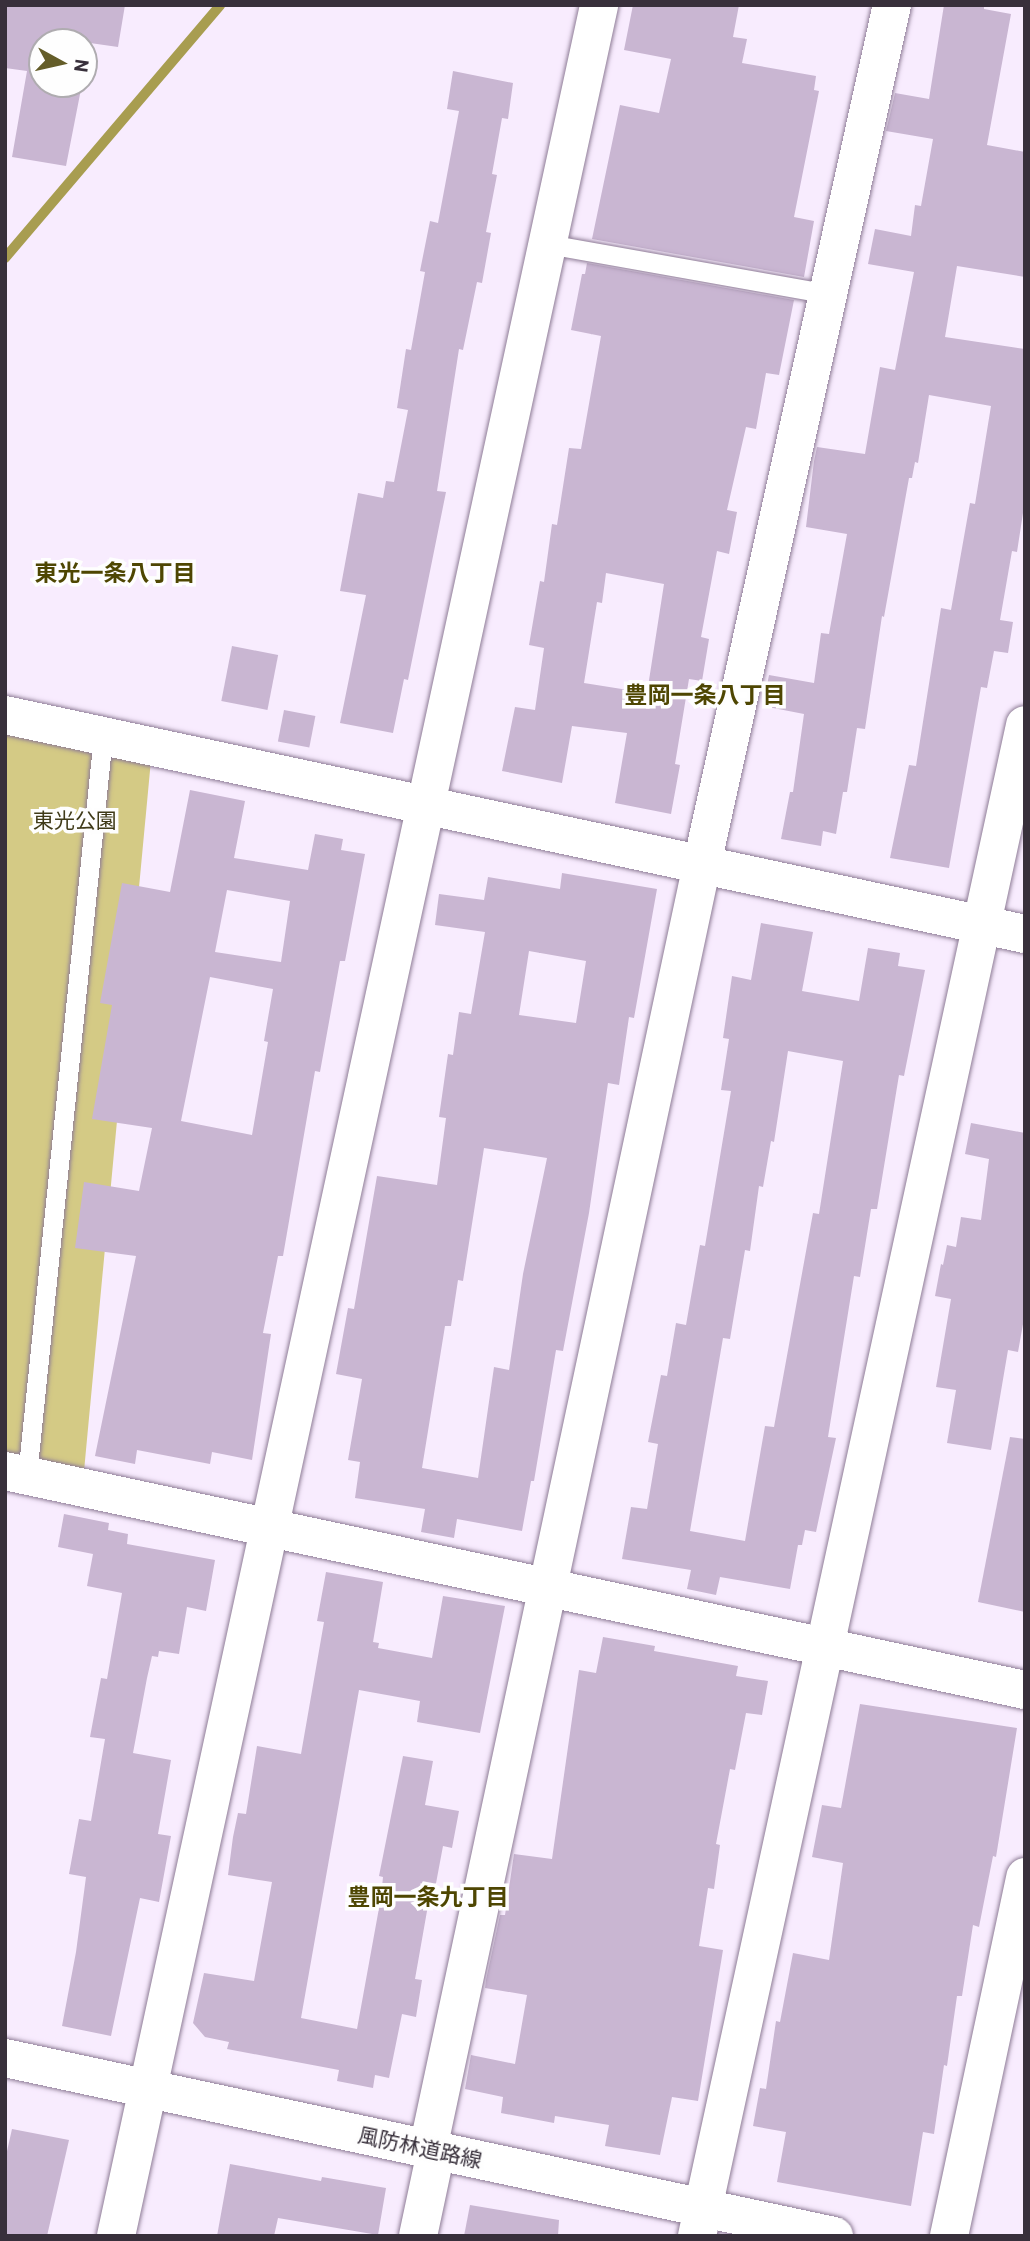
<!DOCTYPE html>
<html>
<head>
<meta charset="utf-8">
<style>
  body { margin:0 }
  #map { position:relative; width:1030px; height:2241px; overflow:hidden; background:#f8ecfe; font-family:Barlow,"Noto Sans JP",sans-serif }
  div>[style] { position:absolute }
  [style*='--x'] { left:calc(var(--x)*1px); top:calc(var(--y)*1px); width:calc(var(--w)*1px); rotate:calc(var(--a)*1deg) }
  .green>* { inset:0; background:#d4ca85 }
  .stream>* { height:10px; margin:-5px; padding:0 5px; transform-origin:5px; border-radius:5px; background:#a89d50 }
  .building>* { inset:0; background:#c9b6d2; transform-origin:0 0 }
  .roads { filter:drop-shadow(0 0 2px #8e7c96) drop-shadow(0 0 2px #8e7c96) }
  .lane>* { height:19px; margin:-9.5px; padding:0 9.5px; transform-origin:9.5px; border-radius:9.5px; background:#fff }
  .street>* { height:38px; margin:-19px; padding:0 19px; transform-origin:19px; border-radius:19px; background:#fff }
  span { translate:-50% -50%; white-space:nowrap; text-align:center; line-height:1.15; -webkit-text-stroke:7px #fefefe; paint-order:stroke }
  .park-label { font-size:21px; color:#3f3a18 }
  .street-label { font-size:21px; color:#38303b }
  .neighbourhood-label { font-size:23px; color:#4e4602; font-weight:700 }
  .frame { position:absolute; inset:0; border:7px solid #38303b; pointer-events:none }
  .north { position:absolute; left:28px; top:28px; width:70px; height:70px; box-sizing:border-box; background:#fefefe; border:2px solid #afacb0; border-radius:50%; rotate:98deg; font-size:19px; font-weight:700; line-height:28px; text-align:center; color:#38303b }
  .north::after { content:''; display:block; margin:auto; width:24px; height:32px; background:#645d29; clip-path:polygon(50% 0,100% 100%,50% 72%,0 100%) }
</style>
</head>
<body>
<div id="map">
  <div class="green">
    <div style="clip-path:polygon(5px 731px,151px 760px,84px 1471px,5px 1454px)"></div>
  </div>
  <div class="stream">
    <div style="--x:5;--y:258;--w:332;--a:-49.6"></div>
  </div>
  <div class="building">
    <div style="clip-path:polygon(5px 5px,125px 5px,118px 47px,90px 43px,84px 75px,84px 42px,42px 42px,42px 84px,82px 84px,66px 166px,12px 157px,27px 71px,5px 68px)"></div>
    <div style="clip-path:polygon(633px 5px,739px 5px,733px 37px,747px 39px,742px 63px,816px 76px,814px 90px,819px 91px,794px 217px,814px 221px,804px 277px,592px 239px,620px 105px,659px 113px,671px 59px,624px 50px)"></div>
    <div style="clip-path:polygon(944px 5px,984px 5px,984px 9px,1011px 14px,987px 145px,1025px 152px,1025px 277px,957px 266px,945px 337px,1025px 349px,1025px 500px,1017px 552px,1012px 551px,1000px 620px,1013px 622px,1008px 653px,994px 651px,987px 688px,981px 687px,949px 868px,890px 858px,909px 765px,916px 766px,941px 608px,951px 610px,970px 503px,975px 504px,991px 406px,929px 395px,918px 463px,915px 462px,912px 478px,909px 478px,884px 617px,882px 616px,865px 729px,857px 728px,847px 792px,843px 792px,836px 834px,823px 831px,821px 846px,781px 839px,790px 792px,793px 792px,804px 714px,763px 706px,769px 675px,814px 683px,821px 633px,829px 634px,847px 534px,806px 527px,814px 461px,817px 447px,865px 454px,880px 367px,895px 370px,914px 272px,868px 264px,875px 229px,911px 236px,915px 205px,921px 206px,933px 139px,886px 131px,895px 93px,929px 99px)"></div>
    <div style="clip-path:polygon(453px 71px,513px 83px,508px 119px,502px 118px,492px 174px,497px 175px,486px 232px,491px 233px,482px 283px,477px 282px,463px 350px,459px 349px,437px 491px,446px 492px,408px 680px,404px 679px,393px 733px,340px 723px,366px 595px,340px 591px,358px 493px,383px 498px,386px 481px,394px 482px,408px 410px,397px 408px,406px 349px,411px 350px,425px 272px,420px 271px,430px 221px,438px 223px,459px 111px,447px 109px)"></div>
    <div style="clip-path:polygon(evenodd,587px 263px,794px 300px,779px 375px,766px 373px,756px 429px,746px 427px,727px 510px,737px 512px,729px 554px,717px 551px,701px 637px,709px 639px,702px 681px,689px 679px,675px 764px,680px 765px,671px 814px,615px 803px,627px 733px,572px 726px,562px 783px,502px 771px,515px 707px,535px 710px,544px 648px,529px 645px,540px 581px,544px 582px,552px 524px,557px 525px,569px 448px,581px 449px,601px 336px,571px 330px,582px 274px,585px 274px,587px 263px,606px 573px,664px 584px,647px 693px,584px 683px,597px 602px,602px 603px,606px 573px)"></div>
    <div style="left:232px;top:646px;width:47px;height:56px;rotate:11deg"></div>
    <div style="left:284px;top:710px;width:32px;height:32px;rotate:11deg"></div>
    <div style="clip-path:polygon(evenodd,190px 790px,245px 801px,234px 858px,308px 870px,315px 834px,343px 839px,341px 850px,365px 854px,345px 961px,340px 961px,320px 1072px,315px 1071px,283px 1256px,278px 1256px,263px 1333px,271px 1334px,252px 1460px,212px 1452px,210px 1464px,137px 1450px,135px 1464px,95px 1456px,136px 1256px,75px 1248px,84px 1182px,139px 1191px,152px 1128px,92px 1119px,112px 1005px,100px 1003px,122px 883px,170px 892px,190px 790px,227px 890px,290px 901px,281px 962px,215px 952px,227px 890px,190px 790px,210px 977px,273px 989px,264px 1041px,268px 1042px,252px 1135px,181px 1121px,210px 977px)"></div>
    <div style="clip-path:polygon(evenodd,562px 873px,657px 889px,634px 1018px,629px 1017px,619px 1085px,608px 1083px,589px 1213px,563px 1351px,556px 1350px,534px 1481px,531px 1481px,522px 1531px,457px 1519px,454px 1538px,421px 1532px,425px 1509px,355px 1498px,360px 1462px,348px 1460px,362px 1379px,336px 1374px,348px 1308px,354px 1309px,377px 1176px,437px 1185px,446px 1118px,439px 1117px,448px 1054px,453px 1055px,459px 1012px,471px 1014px,485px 932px,435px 925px,439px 894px,484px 900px,488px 877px,560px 889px,562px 873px,529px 951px,586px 961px,576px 1023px,519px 1015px,529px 951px,562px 873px,484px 1148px,547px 1158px,523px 1274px,509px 1370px,494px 1367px,478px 1478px,422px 1468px,445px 1326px,451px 1326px,458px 1280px,463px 1281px,484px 1148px)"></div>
    <div style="clip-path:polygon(evenodd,761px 923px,813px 932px,802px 991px,859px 1001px,868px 948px,900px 953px,898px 966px,925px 970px,904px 1076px,899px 1075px,877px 1209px,871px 1209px,860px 1277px,854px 1276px,828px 1437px,836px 1438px,816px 1532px,805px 1530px,802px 1545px,798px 1545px,790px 1589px,720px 1577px,716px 1595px,687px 1589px,691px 1570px,622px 1559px,631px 1507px,647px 1509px,658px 1444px,648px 1442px,661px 1375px,667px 1376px,676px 1323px,686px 1325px,700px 1245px,705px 1246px,731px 1091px,721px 1090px,729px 1039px,723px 1038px,732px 976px,751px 980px,761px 923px,788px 1051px,843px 1061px,819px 1214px,813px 1213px,774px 1427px,765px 1426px,745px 1541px,690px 1531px,723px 1338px,730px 1339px,745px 1250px,750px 1251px,759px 1186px,763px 1187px,771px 1141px,774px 1142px,788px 1051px)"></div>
    <div style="clip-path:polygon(971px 1123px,1025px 1133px,1025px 1313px,1018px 1352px,1008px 1350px,991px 1450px,947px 1443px,956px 1390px,936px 1387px,951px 1299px,935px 1296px,941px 1264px,943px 1265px,947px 1245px,956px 1247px,961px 1217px,981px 1220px,989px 1159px,965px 1154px)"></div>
    <div style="clip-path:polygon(1010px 1437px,1025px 1439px,1025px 1612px,978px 1602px)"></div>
    <div style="clip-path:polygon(64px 1514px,109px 1523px,108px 1530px,128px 1534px,127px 1544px,215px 1560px,206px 1611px,187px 1607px,179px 1654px,159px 1651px,158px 1657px,152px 1656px,147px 1678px,133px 1753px,171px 1760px,158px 1834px,171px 1836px,159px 1902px,140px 1898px,111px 2036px,62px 2026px,76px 1952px,86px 1877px,69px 1874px,79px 1819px,91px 1821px,105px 1739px,90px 1737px,101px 1678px,107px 1679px,122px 1593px,87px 1586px,93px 1554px,58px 1547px)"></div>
    <div style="clip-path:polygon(326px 1572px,383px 1582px,373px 1642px,379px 1643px,378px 1648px,432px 1658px,443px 1596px,505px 1606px,480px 1733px,417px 1722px,420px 1701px,359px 1690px,301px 2018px,357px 2029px,381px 1897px,383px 1877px,379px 1876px,403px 1756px,433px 1761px,425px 1805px,459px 1811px,452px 1848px,443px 1846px,434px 1894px,430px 1894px,415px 1979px,422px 1980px,416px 2017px,402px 2014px,389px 2078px,375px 2075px,373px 2088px,337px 2081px,339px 2070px,227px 2049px,229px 2042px,205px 2037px,193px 2023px,204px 1973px,254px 1981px,272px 1882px,228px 1875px,233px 1837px,238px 1813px,246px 1814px,257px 1746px,301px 1754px,324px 1622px,317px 1621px)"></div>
    <div style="clip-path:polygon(603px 1637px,655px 1646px,654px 1651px,738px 1666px,736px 1676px,768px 1681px,762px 1715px,746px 1713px,735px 1770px,730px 1769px,716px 1844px,720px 1845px,714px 1889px,708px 1888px,699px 1946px,723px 1950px,698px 2101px,672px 2097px,660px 2155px,605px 2146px,609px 2125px,555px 2116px,554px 2123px,501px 2113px,503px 2097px,465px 2089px,471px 2055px,515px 2064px,527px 1995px,485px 1988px,486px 1980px,500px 1915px,505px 1915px,514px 1854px,552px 1859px,579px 1670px,596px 1673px)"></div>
    <div style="clip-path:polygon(860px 1704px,1017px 1728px,996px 1857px,993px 1856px,979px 1927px,973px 1925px,962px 1996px,957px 1996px,947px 2066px,944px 2065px,934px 2134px,923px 2132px,911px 2206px,777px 2182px,786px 2132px,753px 2126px,760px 2088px,766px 2089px,776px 2021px,780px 2022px,793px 1953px,829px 1960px,843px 1863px,812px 1857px,822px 1805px,841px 1808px)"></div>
    <div style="clip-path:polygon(12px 2129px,69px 2140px,47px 2236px,5px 2236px,5px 2160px)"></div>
    <div style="clip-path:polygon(230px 2164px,321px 2181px,322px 2177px,386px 2188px,378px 2235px,278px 2218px,274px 2236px,217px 2236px)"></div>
    <div style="clip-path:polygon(470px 2205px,559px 2220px,558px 2236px,464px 2236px)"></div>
  </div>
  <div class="roads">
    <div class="lane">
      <div style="--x:548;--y:244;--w:284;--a:10.1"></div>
      <div style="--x:27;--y:1476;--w:744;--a:-84.14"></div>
    </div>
    <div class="street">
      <div style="--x:5;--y:715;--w:1043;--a:12.12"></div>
      <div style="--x:5;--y:1471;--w:1043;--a:12.12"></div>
      <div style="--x:5;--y:2058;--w:848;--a:12.12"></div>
      <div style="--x:428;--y:2149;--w:1314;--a:-77.96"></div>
      <div style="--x:702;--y:864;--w:880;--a:-77.53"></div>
      <div style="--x:116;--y:2236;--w:2283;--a:-77.78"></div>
      <div style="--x:418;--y:2236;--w:87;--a:-78"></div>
      <div style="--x:697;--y:2236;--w:1546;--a:-77.75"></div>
      <div style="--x:949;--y:2236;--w:367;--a:-78"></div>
    </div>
  </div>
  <div class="park-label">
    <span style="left:75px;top:820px">東光公園</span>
  </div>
  <div class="street-label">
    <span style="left:420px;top:2147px;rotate:12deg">風防林道路線</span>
  </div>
  <div class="neighbourhood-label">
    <span style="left:115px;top:572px">東光一条八丁目</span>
    <span style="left:705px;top:694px">豊岡一条八丁目</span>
    <span style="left:428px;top:1896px">豊岡一条九丁目</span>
  </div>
  <div class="frame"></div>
  <div class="north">N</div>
</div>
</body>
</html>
